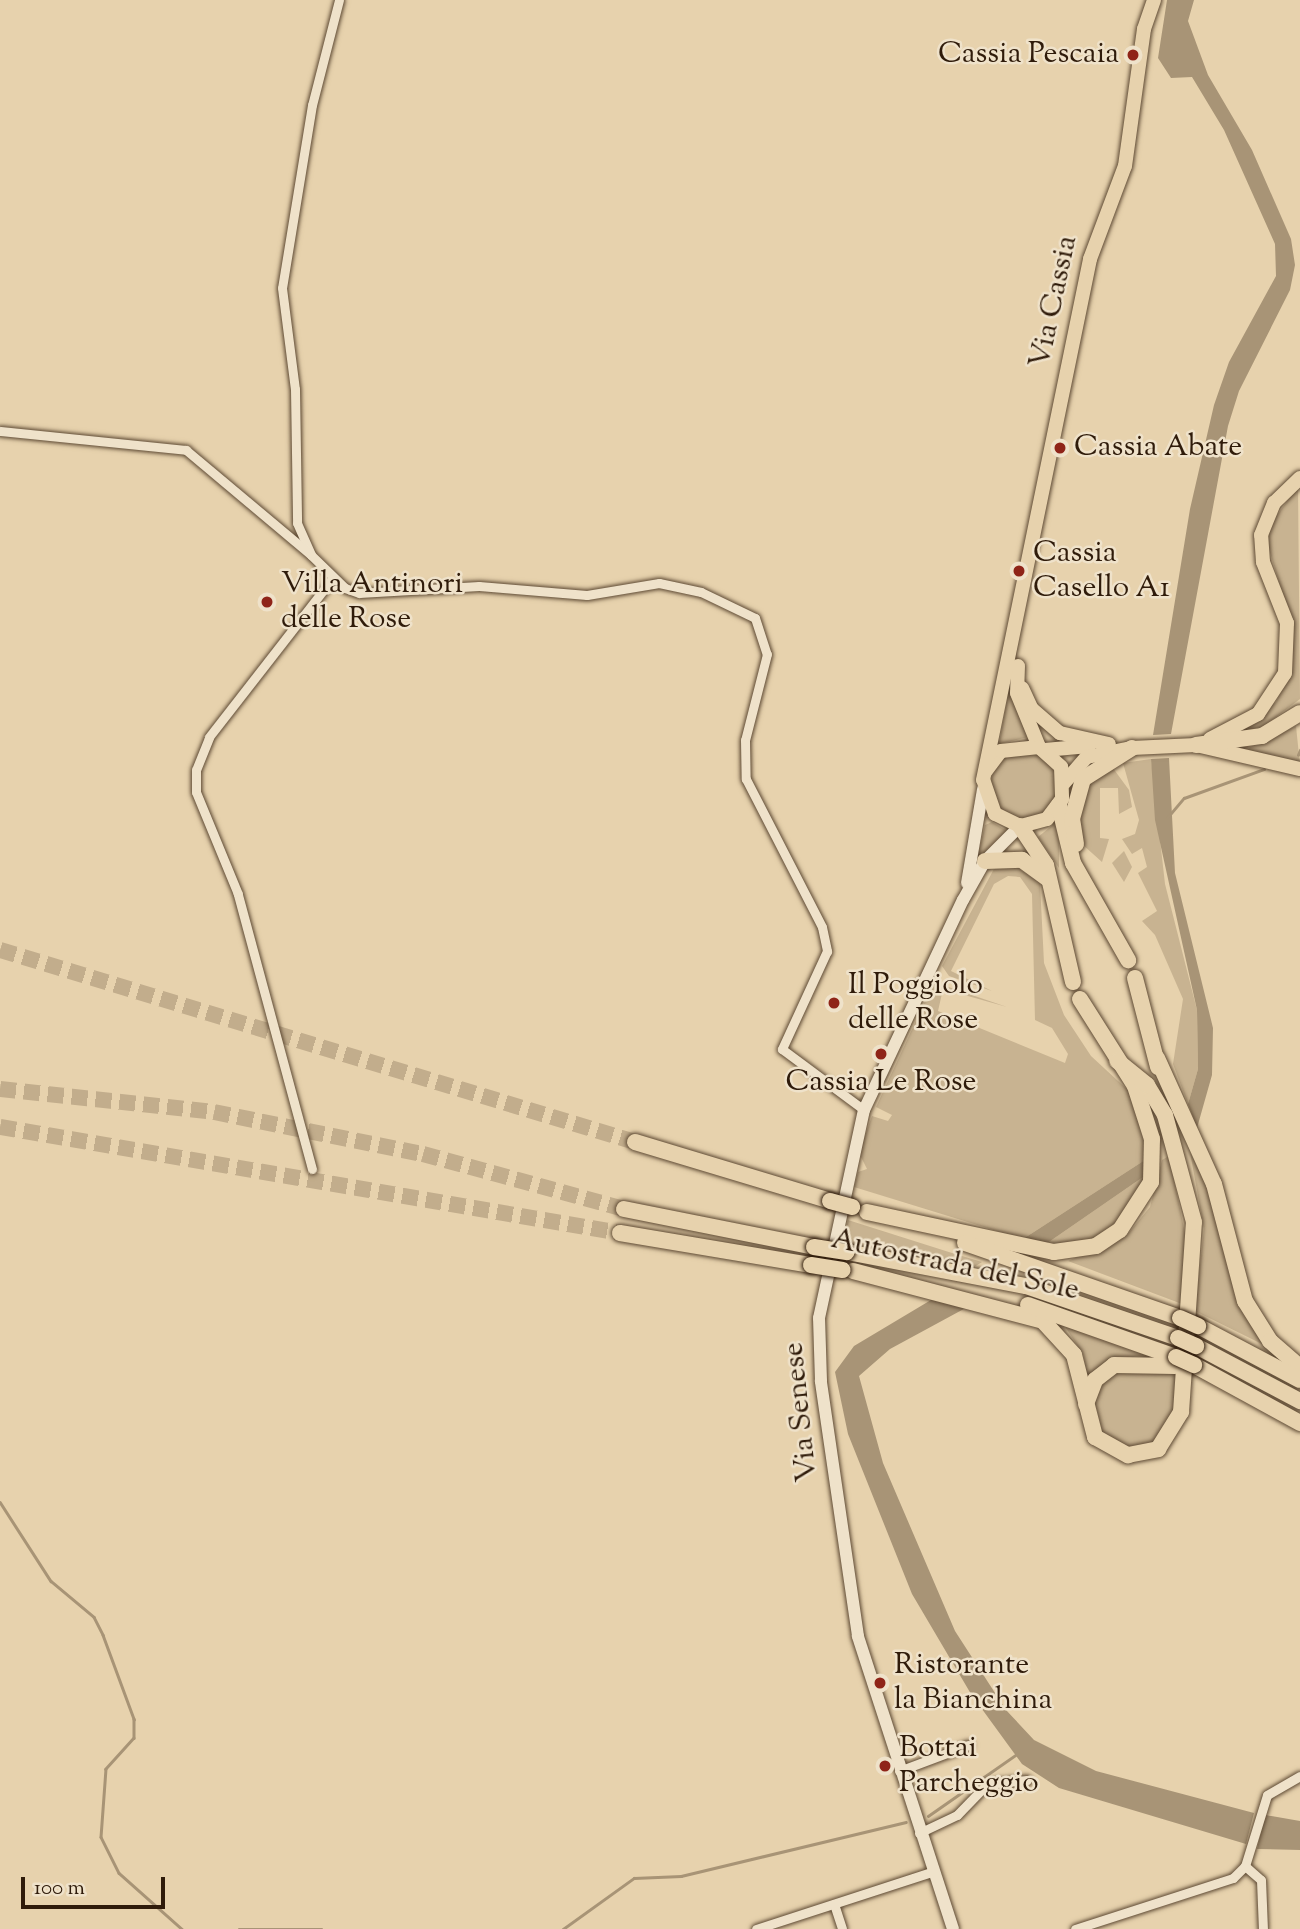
<!DOCTYPE html>
<html>
<head>
<meta charset="utf-8">
<style>
  body { margin:0 }
  #map { position:relative; width:1300px; height:1929px; overflow:hidden; background:#e7d2ad; font-family:"Sorts Mill Goudy",serif }
  div>[style] { position:absolute }
  [style*='--x'] { left:calc(var(--x)*1px); top:calc(var(--y)*1px); width:calc(var(--w)*1px); rotate:calc(var(--a)*1deg) }
  .green>* { inset:0; background:#c8b391 }
  .round { border-radius:50% }
  .water>* { inset:0; background:#a89476 }
  .stream>* { height:2.5px; margin:-1.25px; padding:0 1.25px; transform-origin:1.25px; border-radius:1.25px; background:#a89476 }
  .highway-tunnel>* { height:16px; margin-top:-8px; transform-origin:0; background:repeating-linear-gradient(90deg,#c2ad8c 0 16px,transparent 0 24px) }
  .roads { filter:drop-shadow(0 0 2px #5d4933) drop-shadow(0 0 2px #5d4933) }
  .street>* { height:9px; margin:-4.5px; padding:0 4.5px; transform-origin:4.5px; border-radius:4.5px; background:#efe2ca }
  .secondary>* { height:12px; margin:-6px; padding:0 6px; transform-origin:6px; border-radius:6px; background:#efe2ca }
  .primary>* { height:14px; margin:-7px; padding:0 7px; transform-origin:7px; border-radius:7px; background:#e7d2ad }
  .highway>* { height:16px; margin:-8px; padding:0 8px; transform-origin:8px; border-radius:8px; background:#e7d2ad }
  .bridges { filter:drop-shadow(0 0 2px #2f1b0a) drop-shadow(0 0 2px #2f1b0a) }
  .highway-bridge>* { height:16px; margin:-8px; padding:0 8px; transform-origin:8px; border-radius:8px; background:#e7d2ad }
  .dots>* { width:19px; height:19px; translate:-50% -50%; box-sizing:border-box; border:4px solid #efe2ca; border-radius:50% }
  span { translate:-50% -50%; white-space:nowrap; text-align:center; line-height:1.15; -webkit-text-stroke:5px #efe2ca; paint-order:stroke }
  .poi-label { font-size:30px; color:#2f1b0a }
  .right { translate:-100% -50%; text-align:right }
  .left { translate:0 -50%; text-align:left }
  .street-label { font-size:30px; color:#2f1b0a }
  .scale { position:absolute; left:21px; top:1877px; width:144px; height:32px; box-sizing:border-box; border:4px solid #2f1b0a; border-top:0; padding-left:9px; font-size:21px; line-height:24px; white-space:nowrap; color:#2f1b0a; -webkit-text-stroke:5px #efe2ca; paint-order:stroke }
</style>
</head>
<body>
<div id="map">
  <div class="green">
    <div style="clip-path:polygon(1298px 486px,1300px 699px,1264px 726px,1236px 733px,1276px 702px,1291px 669px,1294px 631px,1268px 546px,1270px 525px)"></div>
    <div style="clip-path:polygon(1018px 640px,1013px 694px,1028px 737px,999px 744px)"></div>
    <div style="clip-path:polygon(1296px 726px,1300px 765px,1248px 751px,1250px 747px)"></div>
    <div class="round" style="left:991px;top:752px;width:66px;height:66px"></div>
    <div style="clip-path:polygon(1151px 759px,1165px 884px,1197px 1010px,1198px 1069px,1188px 1104px,1173px 1064px,1183px 999px,1155px 935px,1142px 921px,1157px 911px,1138px 873px,1147px 867px,1142px 848px,1132px 854px,1122px 839px,1135px 834px,1139px 820px,1123px 763px)"></div>
    <div style="clip-path:polygon(1110px 764px,1129px 790px,1132px 807px,1119px 814px,1118px 788px,1100px 788px,1100px 838px,1109px 839px,1102px 862px,1083px 845px,1079px 810px,1087px 785px)"></div>
    <div style="clip-path:polygon(992px 822px,1007px 831px,972px 881px,985px 825px)"></div>
    <div style="clip-path:polygon(1055px 823px,1059px 841px,1059px 868px,1038px 837px)"></div>
    <div style="clip-path:polygon(1124px 851px,1132px 867px,1124px 882px,1112px 863px)"></div>
    <div style="clip-path:polygon(995px 867px,1015px 866px,1040px 883px,1044px 963px,1064px 1015px,1091px 1056px,1131px 1093px,1148px 1158px,1023px 1239px,854px 1187px,858px 1172px,867px 1169px,859px 1153px,872px 1116px,888px 1121px,892px 1115px,876px 1107px,934px 982px,1007px 1007px,943px 989px,938px 1011px,1065px 1063px,1068px 1054px,1052px 1028px,1035px 1020px,1032px 894px,1020px 877px,1008px 876px,994px 884px,951px 971px,992px 991px,949px 976px,942px 966px)"></div>
    <div style="clip-path:polygon(1190px 1152px,1205px 1182px,1264px 1345px,1195px 1311px,1204px 1229px)"></div>
    <div style="clip-path:polygon(1169px 1156px,1185px 1233px,1182px 1304px,1068px 1261px,1127px 1235px,1150px 1207px,1162px 1160px)"></div>
    <div style="clip-path:polygon(1146px 1175px,1139px 1198px,1105px 1234px,1075px 1246px,1046px 1244px)"></div>
    <div style="clip-path:polygon(848px 1220px,952px 1253px,982px 1262px,974px 1267px,842px 1245px)"></div>
    <div style="clip-path:polygon(1066px 1328px,1067px 1326px,1145px 1355px,1120px 1359px,1088px 1380px,1083px 1354px)"></div>
    <div style="clip-path:polygon(1178px 1370px,1175px 1408px,1155px 1443px,1132px 1448px,1104px 1439px,1093px 1394px,1110px 1373px)"></div>
  </div>
  <div class="water">
    <div style="clip-path:polygon(1167px 0,1194px 0,1188px 21px,1208px 75px,1252px 150px,1291px 239px,1295px 265px,1290px 290px,1239px 391px,1228px 426px,1171px 734px,1153px 735px,1190px 509px,1214px 405px,1229px 362px,1276px 276px,1275px 244px,1224px 130px,1192px 77px,1171px 78px,1158px 58px)"></div>
    <div style="clip-path:polygon(1169px 758px,1175px 873px,1213px 1028px,1212px 1075px,1197px 1128px,1188px 1104px,1198px 1069px,1197px 1010px,1155px 820px,1151px 759px)"></div>
    <div style="clip-path:polygon(1148px 1158px,1146px 1175px,1046px 1244px,1023px 1239px)"></div>
    <div style="clip-path:polygon(936px 1297px,973px 1304px,890px 1349px,859px 1376px,883px 1463px,955px 1631px,1006px 1710px,1034px 1740px,1096px 1771px,1254px 1813px,1246px 1844px,1059px 1788px,1022px 1764px,971px 1694px,912px 1594px,848px 1434px,835px 1372px,854px 1346px)"></div>
    <div style="clip-path:polygon(1265px 1815px,1300px 1821px,1300px 1850px,1257px 1849px)"></div>
  </div>
  <div class="stream">
    <div style="--x:1298;--y:755;--w:5;--a:-68"></div>
    <div style="--x:1167;--y:818;--w:26;--a:-50"></div>
    <div style="--x:1184;--y:798;--w:85;--a:-19.9"></div>
    <div style="--x:0;--y:1502;--w:94;--a:57.2"></div>
    <div style="--x:51;--y:1581;--w:56;--a:39.9"></div>
    <div style="--x:94;--y:1617;--w:20;--a:63"></div>
    <div style="--x:103;--y:1635;--w:90;--a:69.7"></div>
    <div style="--x:134;--y:1719;--w:19;--a:90"></div>
    <div style="--x:134;--y:1738;--w:42;--a:132.1"></div>
    <div style="--x:106;--y:1769;--w:68;--a:94.2"></div>
    <div style="--x:101;--y:1837;--w:40;--a:63.4"></div>
    <div style="--x:119;--y:1873;--w:84;--a:41.6"></div>
    <div style="--x:928;--y:1816;--w:108;--a:-34.9"></div>
    <div style="--x:239;--y:1929;--w:83;--a:0"></div>
    <div style="--x:563;--y:1929;--w:87;--a:-35.7"></div>
    <div style="--x:634;--y:1878;--w:47;--a:-2.4"></div>
    <div style="--x:681;--y:1876;--w:231;--a:-13.5"></div>
  </div>
  <div class="highway-tunnel">
    <div style="--x:0;--y:950;--w:663;--a:16.82"></div>
    <div style="--x:0;--y:1089;--w:215;--a:6.1"></div>
    <div style="--x:214;--y:1112;--w:213;--a:11.4"></div>
    <div style="--x:423;--y:1154;--w:208;--a:15.3"></div>
    <div style="--x:0;--y:1127;--w:629;--a:9.7"></div>
  </div>
  <div class="roads">
    <div class="street">
      <div style="--x:339;--y:0;--w:108;--a:104.4"></div>
      <div style="--x:312;--y:105;--w:185;--a:99.3"></div>
      <div style="--x:282;--y:288;--w:102;--a:82.7"></div>
      <div style="--x:295;--y:389;--w:134;--a:89.1"></div>
      <div style="--x:297;--y:523;--w:35;--a:66"></div>
      <div style="--x:311;--y:555;--w:47;--a:44.1"></div>
      <div style="--x:345;--y:588;--w:15;--a:20"></div>
      <div style="--x:359;--y:593;--w:120;--a:-3.3"></div>
      <div style="--x:479;--y:586;--w:108;--a:4.8"></div>
      <div style="--x:587;--y:595;--w:73;--a:-9.5"></div>
      <div style="--x:659;--y:583;--w:43;--a:12.1"></div>
      <div style="--x:701;--y:592;--w:60;--a:25.7"></div>
      <div style="--x:755;--y:618;--w:38;--a:72"></div>
      <div style="--x:767;--y:654;--w:89;--a:104.3"></div>
      <div style="--x:745;--y:740;--w:39;--a:89"></div>
      <div style="--x:746;--y:779;--w:166;--a:62.8"></div>
      <div style="--x:822;--y:927;--w:25;--a:78"></div>
      <div style="--x:827;--y:951;--w:108;--a:114.7"></div>
      <div style="--x:782;--y:1049;--w:102;--a:36.6"></div>
      <div style="--x:0;--y:431;--w:187;--a:5.8"></div>
      <div style="--x:186;--y:450;--w:162;--a:40"></div>
      <div style="--x:312;--y:1169;--w:285;--a:-105.1"></div>
      <div style="--x:238;--y:894;--w:110;--a:-112.4"></div>
      <div style="--x:196;--y:792;--w:22;--a:-90"></div>
      <div style="--x:196;--y:770;--w:35;--a:-68"></div>
      <div style="--x:209;--y:737;--w:202;--a:-52.1"></div>
      <div style="--x:899;--y:1771;--w:74;--a:-20.6"></div>
      <div style="--x:919;--y:1833;--w:42;--a:-25.3"></div>
      <div style="--x:957;--y:1815;--w:43;--a:-45.9"></div>
      <div style="--x:987;--y:1784;--w:40;--a:-5.7"></div>
      <div style="--x:1245;--y:1866;--w:21;--a:41"></div>
      <div style="--x:1261;--y:1880;--w:49;--a:87.7"></div>
      <div style="--x:834;--y:1904;--w:26;--a:72"></div>
      <div style="--x:756;--y:1929;--w:184;--a:-18"></div>
      <div style="--x:1075;--y:1929;--w:166;--a:-17.9"></div>
      <div style="--x:1233;--y:1878;--w:17;--a:-45"></div>
      <div style="--x:1245;--y:1866;--w:74;--a:-72.8"></div>
      <div style="--x:1267;--y:1795;--w:38;--a:-30"></div>
    </div>
    <div class="secondary">
      <div style="--x:967;--y:883;--w:95;--a:-80.3"></div>
      <div style="--x:953;--y:1929;--w:308;--a:-108"></div>
      <div style="--x:858;--y:1636;--w:258;--a:-98.3"></div>
      <div style="--x:821;--y:1381;--w:63;--a:-91.8"></div>
      <div style="--x:819;--y:1318;--w:213;--a:-77.8"></div>
      <div style="--x:864;--y:1110;--w:232;--a:-64.8"></div>
      <div style="--x:963;--y:900;--w:45;--a:-60.6"></div>
      <div style="--x:985;--y:861;--w:49;--a:-45"></div>
    </div>
    <div class="primary">
      <div style="--x:1018;--y:666;--w:27;--a:92"></div>
      <div style="--x:1017;--y:693;--w:58;--a:67.8"></div>
      <div style="--x:1022;--y:688;--w:23;--a:65"></div>
      <div style="--x:1032;--y:709;--w:37;--a:41"></div>
      <div style="--x:1060;--y:733;--w:50;--a:12.7"></div>
      <div style="--x:1210;--y:739;--w:54;--a:-27.5"></div>
      <div style="--x:1258;--y:714;--w:49;--a:-56.6"></div>
      <div style="--x:1285;--y:673;--w:50;--a:-87.7"></div>
      <div style="--x:1287;--y:623;--w:66;--a:-111.5"></div>
      <div style="--x:1263;--y:562;--w:27;--a:-94"></div>
      <div style="--x:1261;--y:535;--w:35;--a:-68"></div>
      <div style="--x:1274;--y:503;--w:36;--a:-44"></div>
      <div style="--x:1045;--y:750;--w:44;--a:-5.2"></div>
      <div style="--x:985;--y:772;--w:26;--a:-53"></div>
      <div style="--x:1001;--y:751;--w:38;--a:-6"></div>
      <div style="--x:1039;--y:747;--w:30;--a:42"></div>
      <div style="--x:1061;--y:767;--w:32;--a:88"></div>
      <div style="--x:1062;--y:799;--w:25;--a:127"></div>
      <div style="--x:1047;--y:819;--w:28;--a:165"></div>
      <div style="--x:1020;--y:826;--w:28;--a:-154"></div>
      <div style="--x:995;--y:814;--w:36;--a:-109"></div>
      <div style="--x:983;--y:780;--w:532;--a:-78.39"></div>
      <div style="--x:1090;--y:259;--w:99;--a:-69.4"></div>
      <div style="--x:1125;--y:166;--w:138;--a:-82.1"></div>
      <div style="--x:1144;--y:29;--w:31;--a:-71"></div>
      <div style="--x:1064;--y:783;--w:35;--a:-49"></div>
      <div style="--x:1087;--y:757;--w:46;--a:-11.3"></div>
      <div style="--x:1132;--y:748;--w:64;--a:-2.7"></div>
      <div style="--x:1196;--y:745;--w:107;--a:13"></div>
    </div>
    <div class="highway">
      <div style="--x:1196;--y:745;--w:67;--a:-7.8"></div>
      <div style="--x:1262;--y:736;--w:44;--a:-31.2"></div>
      <div style="--x:1059;--y:805;--w:60;--a:76.4"></div>
      <div style="--x:1073;--y:863;--w:112;--a:60.4"></div>
      <div style="--x:1020;--y:826;--w:47;--a:56.3"></div>
      <div style="--x:1046;--y:865;--w:120;--a:77"></div>
      <div style="--x:1076;--y:844;--w:25;--a:-99"></div>
      <div style="--x:1072;--y:819;--w:41;--a:-74.6"></div>
      <div style="--x:1083;--y:779;--w:58;--a:-32.3"></div>
      <div style="--x:985;--y:861;--w:37;--a:-2"></div>
      <div style="--x:1022;--y:860;--w:31;--a:36"></div>
      <div style="--x:1135;--y:978;--w:92;--a:75.5"></div>
      <div style="--x:1157;--y:1058;--w:138;--a:65.7"></div>
      <div style="--x:1214;--y:1184;--w:121;--a:75.2"></div>
      <div style="--x:1245;--y:1301;--w:47;--a:58"></div>
      <div style="--x:1270;--y:1341;--w:40;--a:41"></div>
      <div style="--x:635;--y:1142;--w:204;--a:16.8"></div>
      <div style="--x:624;--y:1209;--w:194;--a:11.3"></div>
      <div style="--x:867;--y:1212;--w:191;--a:12.1"></div>
      <div style="--x:1054;--y:1252;--w:42;--a:-8.1"></div>
      <div style="--x:1096;--y:1246;--w:29;--a:-34"></div>
      <div style="--x:1120;--y:1230;--w:57;--a:-57.1"></div>
      <div style="--x:1151;--y:1182;--w:43;--a:-88.7"></div>
      <div style="--x:1152;--y:1139;--w:56;--a:-107.8"></div>
      <div style="--x:1135;--y:1086;--w:103;--a:-122.3"></div>
      <div style="--x:620;--y:1233;--w:194;--a:9.5"></div>
      <div style="--x:965;--y:1243;--w:228;--a:19.2"></div>
      <div style="--x:847;--y:1252;--w:182;--a:10.8"></div>
      <div style="--x:1026;--y:1286;--w:161;--a:18.9"></div>
      <div style="--x:853;--y:1271;--w:196;--a:14.7"></div>
      <div style="--x:1043;--y:1321;--w:46;--a:47.6"></div>
      <div style="--x:1074;--y:1355;--w:85;--a:75.6"></div>
      <div style="--x:1095;--y:1437;--w:38;--a:29"></div>
      <div style="--x:1128;--y:1455;--w:31;--a:-11"></div>
      <div style="--x:1158;--y:1449;--w:44;--a:-58.1"></div>
      <div style="--x:1181;--y:1412;--w:190;--a:-86.1"></div>
      <div style="--x:1194;--y:1222;--w:111;--a:-105.2"></div>
      <div style="--x:1165;--y:1115;--w:35;--a:-121"></div>
      <div style="--x:1147;--y:1085;--w:38;--a:-141"></div>
      <div style="--x:1028;--y:1305;--w:157;--a:19.4"></div>
      <div style="--x:1198;--y:1326;--w:115;--a:27.9"></div>
      <div style="--x:1196;--y:1346;--w:118;--a:27.9"></div>
      <div style="--x:1194;--y:1365;--w:121;--a:28.7"></div>
      <div style="--x:1086;--y:1404;--w:26;--a:-69"></div>
      <div style="--x:1095;--y:1380;--w:24;--a:-38"></div>
      <div style="--x:1114;--y:1365;--w:61;--a:0.9"></div>
    </div>
  </div>
  <div class="bridges">
    <div class="highway-bridge">
      <div style="--x:830;--y:1201;--w:23;--a:15"></div>
      <div style="--x:814;--y:1247;--w:33;--a:9"></div>
      <div style="--x:811;--y:1265;--w:32;--a:9"></div>
      <div style="--x:1180;--y:1318;--w:20;--a:24"></div>
      <div style="--x:1178;--y:1338;--w:20;--a:24"></div>
      <div style="--x:1176;--y:1357;--w:20;--a:24"></div>
    </div>
  </div>
  <div class="dots">
    <div style="left:1133px;top:55px;background:#8f2418"></div>
    <div style="left:1060px;top:448px;background:#8f2418"></div>
    <div style="left:1019px;top:571px;background:#8f2418"></div>
    <div style="left:267px;top:602px;background:#8f2418"></div>
    <div style="left:834px;top:1003px;background:#8f2418"></div>
    <div style="left:881px;top:1054px;background:#8f2418"></div>
    <div style="left:880px;top:1683px;background:#8f2418"></div>
    <div style="left:885px;top:1766px;background:#8f2418"></div>
  </div>
  <div class="poi-label">
    <span class="right" style="left:1119px;top:55px">Cassia Pescaia</span>
    <span class="left" style="left:1074px;top:448px">Cassia Abate</span>
    <span class="left" style="left:1033px;top:571px">Cassia<br>Casello A1</span>
    <span class="left" style="left:281px;top:602px">Villa Antinori<br>delle Rose</span>
    <span class="left" style="left:848px;top:1003px">Il Poggiolo<br>delle Rose</span>
    <span style="left:881px;top:1083px">Cassia Le Rose</span>
    <span class="left" style="left:894px;top:1683px">Ristorante<br>la Bianchina</span>
    <span class="left" style="left:899px;top:1766px">Bottai<br>Parcheggio</span>
  </div>
  <div class="street-label">
    <span style="left:1055px;top:302px;rotate:-78deg">Via Cassia</span>
    <span style="left:955px;top:1266px;rotate:12deg">Autostrada del Sole</span>
    <span style="left:802px;top:1412px;rotate:-96deg">Via Senese</span>
  </div>
  <div class="scale">100 m</div>
</div>
</body>
</html>
